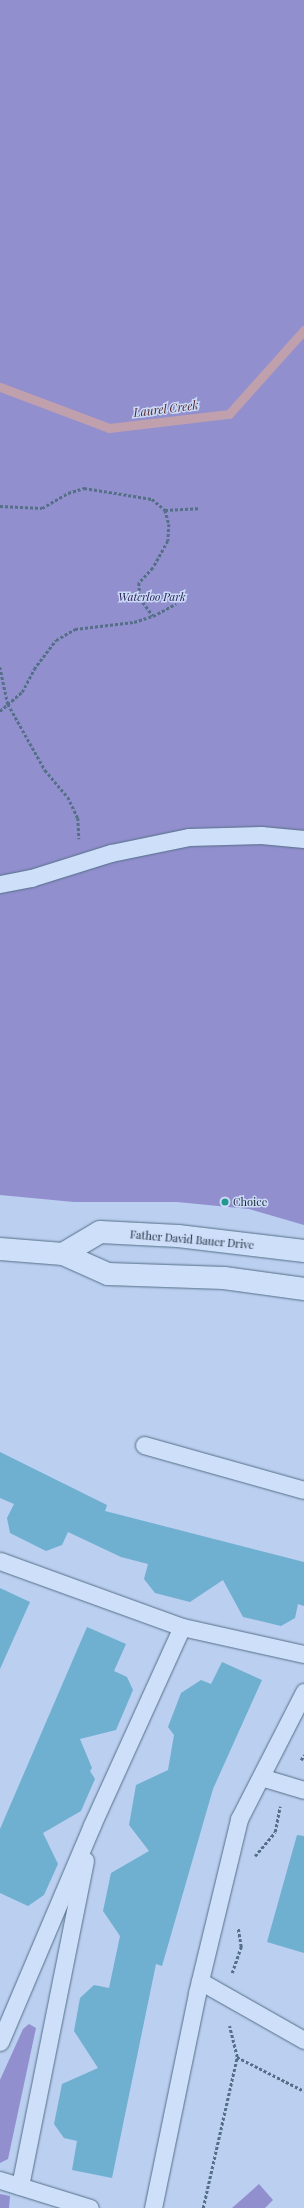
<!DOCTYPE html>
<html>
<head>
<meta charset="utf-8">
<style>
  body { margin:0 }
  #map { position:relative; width:304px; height:2208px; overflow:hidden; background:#bbcff0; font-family:"Playfair Display",serif }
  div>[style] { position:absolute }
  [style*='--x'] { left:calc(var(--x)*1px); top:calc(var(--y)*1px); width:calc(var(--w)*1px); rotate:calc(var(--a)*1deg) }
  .green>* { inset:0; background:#928fce }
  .stream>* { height:9px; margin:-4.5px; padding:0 4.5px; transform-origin:4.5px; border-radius:4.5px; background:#c0a0ac }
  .building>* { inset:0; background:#6fafd0 }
  .path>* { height:2.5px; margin-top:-1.25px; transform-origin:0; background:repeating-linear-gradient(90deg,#547087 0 3px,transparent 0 5px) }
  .roads { filter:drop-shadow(0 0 1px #547087) drop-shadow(0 0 1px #547087) }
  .service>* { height:17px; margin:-8.5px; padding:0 8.5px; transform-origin:8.5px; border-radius:8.5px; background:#cedffa }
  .tertiary>* { height:22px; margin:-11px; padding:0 11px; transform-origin:11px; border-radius:11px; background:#cedffa }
  .dots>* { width:11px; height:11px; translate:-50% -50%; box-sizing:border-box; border:2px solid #cbdbf7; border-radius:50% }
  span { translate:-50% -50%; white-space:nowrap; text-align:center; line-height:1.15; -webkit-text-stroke:3px #cbdbf7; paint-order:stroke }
  .park-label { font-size:11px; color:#292053; font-style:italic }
  .poi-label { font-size:11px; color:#1a2a36 }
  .left { translate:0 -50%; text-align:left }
  .street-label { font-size:11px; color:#1a2a36 }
  .water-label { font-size:12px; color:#56282f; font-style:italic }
</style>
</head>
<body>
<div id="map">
  <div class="green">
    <div style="clip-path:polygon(0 0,304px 0,304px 1225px,249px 1209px,177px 1202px,74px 1202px,0 1195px)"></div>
    <div style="clip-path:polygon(29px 2024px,36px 2028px,8px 2159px,0 2163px,0 2080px,23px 2029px)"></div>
    <div style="clip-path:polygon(259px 2184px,273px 2200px,265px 2208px,232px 2208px)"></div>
    <div style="clip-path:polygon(0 2194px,10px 2196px,9px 2208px,0 2208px)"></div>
  </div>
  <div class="stream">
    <div style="--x:0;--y:387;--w:116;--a:20.6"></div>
    <div style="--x:109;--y:428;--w:121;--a:-6.7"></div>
    <div style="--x:229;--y:414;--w:113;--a:-48.2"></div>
  </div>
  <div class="building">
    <div style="clip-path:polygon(0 1452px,107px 1505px,105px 1511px,304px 1562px,304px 1606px,298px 1604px,295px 1618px,281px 1626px,243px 1617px,223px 1580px,190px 1602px,155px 1593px,144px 1579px,148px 1564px,121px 1557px,68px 1532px,62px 1545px,46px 1551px,10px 1533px,7px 1518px,14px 1504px,0 1498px)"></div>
    <div style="clip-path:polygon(0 1588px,30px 1602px,0 1669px)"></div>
    <div style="clip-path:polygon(87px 1627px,126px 1644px,114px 1671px,127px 1677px,133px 1690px,116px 1730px,80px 1739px,92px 1768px,90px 1771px,95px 1779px,81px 1811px,43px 1833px,58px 1864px,44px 1895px,28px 1906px,0 1893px,0 1829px)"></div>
    <div style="clip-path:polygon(222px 1662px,262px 1680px,213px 1789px,162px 1966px,156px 1964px,112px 2178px,72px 2170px,77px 2141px,64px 2138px,54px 2124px,62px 2084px,98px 2068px,74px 2031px,80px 1998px,94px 1985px,109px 1988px,120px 1936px,103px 1911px,111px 1873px,149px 1851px,129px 1825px,136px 1785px,168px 1770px,174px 1735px,168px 1727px,181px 1693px,201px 1680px,211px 1684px)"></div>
    <div style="clip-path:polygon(297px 1835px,304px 1836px,304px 1953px,267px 1942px)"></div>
  </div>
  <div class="path">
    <div style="--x:0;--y:506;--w:42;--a:2.7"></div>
    <div style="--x:42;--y:508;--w:30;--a:-30"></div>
    <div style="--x:68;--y:493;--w:17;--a:-17"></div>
    <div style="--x:84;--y:488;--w:69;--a:9.2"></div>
    <div style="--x:152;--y:499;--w:17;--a:40"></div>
    <div style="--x:165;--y:510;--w:15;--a:74"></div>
    <div style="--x:169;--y:524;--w:17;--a:93"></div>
    <div style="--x:168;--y:541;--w:31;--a:119"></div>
    <div style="--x:153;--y:568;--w:21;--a:133"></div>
    <div style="--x:139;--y:583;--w:15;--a:86"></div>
    <div style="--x:140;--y:598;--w:22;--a:54"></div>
    <div style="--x:165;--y:510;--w:33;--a:-3"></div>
    <div style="--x:0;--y:667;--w:38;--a:78"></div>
    <div style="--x:8;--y:704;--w:76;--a:60.7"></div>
    <div style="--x:45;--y:770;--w:35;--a:50"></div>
    <div style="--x:68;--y:797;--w:23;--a:65"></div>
    <div style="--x:78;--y:818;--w:21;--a:87"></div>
    <div style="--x:0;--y:711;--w:29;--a:-41"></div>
    <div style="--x:22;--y:692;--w:26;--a:-62"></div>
    <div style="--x:34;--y:669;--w:36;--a:-53"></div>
    <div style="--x:56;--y:640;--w:22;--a:-30"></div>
    <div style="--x:75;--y:629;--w:59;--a:-6.8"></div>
    <div style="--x:134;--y:622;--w:20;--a:-18"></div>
    <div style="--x:153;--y:616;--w:26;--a:-28"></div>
    <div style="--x:301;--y:1760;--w:6;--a:-59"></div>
    <div style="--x:255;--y:1856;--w:31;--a:-50"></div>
    <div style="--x:275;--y:1832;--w:26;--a:-79"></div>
    <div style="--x:232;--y:1973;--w:28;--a:-71"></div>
    <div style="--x:241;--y:1947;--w:19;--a:-99"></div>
    <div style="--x:237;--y:2057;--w:75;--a:26.9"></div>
    <div style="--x:203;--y:2208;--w:155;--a:-77.3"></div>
    <div style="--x:237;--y:2057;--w:32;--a:-104"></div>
  </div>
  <div class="roads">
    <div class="service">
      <div style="--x:0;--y:884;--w:32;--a:-11"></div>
      <div style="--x:31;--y:878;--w:84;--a:-17.4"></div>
      <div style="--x:111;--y:853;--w:80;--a:-11.6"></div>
      <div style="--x:189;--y:837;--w:72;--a:-1.6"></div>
      <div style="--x:261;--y:835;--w:43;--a:5.3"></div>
      <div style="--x:144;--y:1445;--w:166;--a:15.7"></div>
      <div style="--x:0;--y:1561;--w:194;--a:19.9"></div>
      <div style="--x:182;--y:1627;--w:125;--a:12.5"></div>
      <div style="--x:261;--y:1777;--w:45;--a:16.8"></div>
      <div style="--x:200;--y:1981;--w:120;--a:29.6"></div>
      <div style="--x:0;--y:2042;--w:236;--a:-67"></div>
      <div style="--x:92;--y:1825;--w:217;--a:-65.6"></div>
      <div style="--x:0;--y:2180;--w:94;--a:17.3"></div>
      <div style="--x:20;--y:2186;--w:332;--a:-78.7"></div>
      <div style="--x:153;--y:2208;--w:219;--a:-78.4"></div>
      <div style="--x:197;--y:1993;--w:179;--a:-76.4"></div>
      <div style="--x:239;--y:1819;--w:143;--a:-62.9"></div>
    </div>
    <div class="tertiary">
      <div style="--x:0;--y:1249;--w:63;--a:4.5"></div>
      <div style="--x:63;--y:1254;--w:49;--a:24"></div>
      <div style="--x:108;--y:1274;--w:116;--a:2"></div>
      <div style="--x:224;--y:1278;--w:81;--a:7.8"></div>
      <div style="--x:63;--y:1254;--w:43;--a:-30.7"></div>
      <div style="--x:100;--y:1232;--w:78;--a:2.9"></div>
      <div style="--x:178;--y:1236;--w:127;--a:6.8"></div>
    </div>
  </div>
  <div class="dots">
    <div style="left:225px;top:1202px;background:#22998f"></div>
  </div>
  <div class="park-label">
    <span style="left:152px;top:597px">Waterloo Park</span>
  </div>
  <div class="poi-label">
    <span class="left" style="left:233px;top:1202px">Choice</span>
  </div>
  <div class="street-label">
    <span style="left:192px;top:1240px;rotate:5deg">Father David Bauer Drive</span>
  </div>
  <div class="water-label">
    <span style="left:166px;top:409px;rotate:-7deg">Laurel Creek</span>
  </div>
</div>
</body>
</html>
